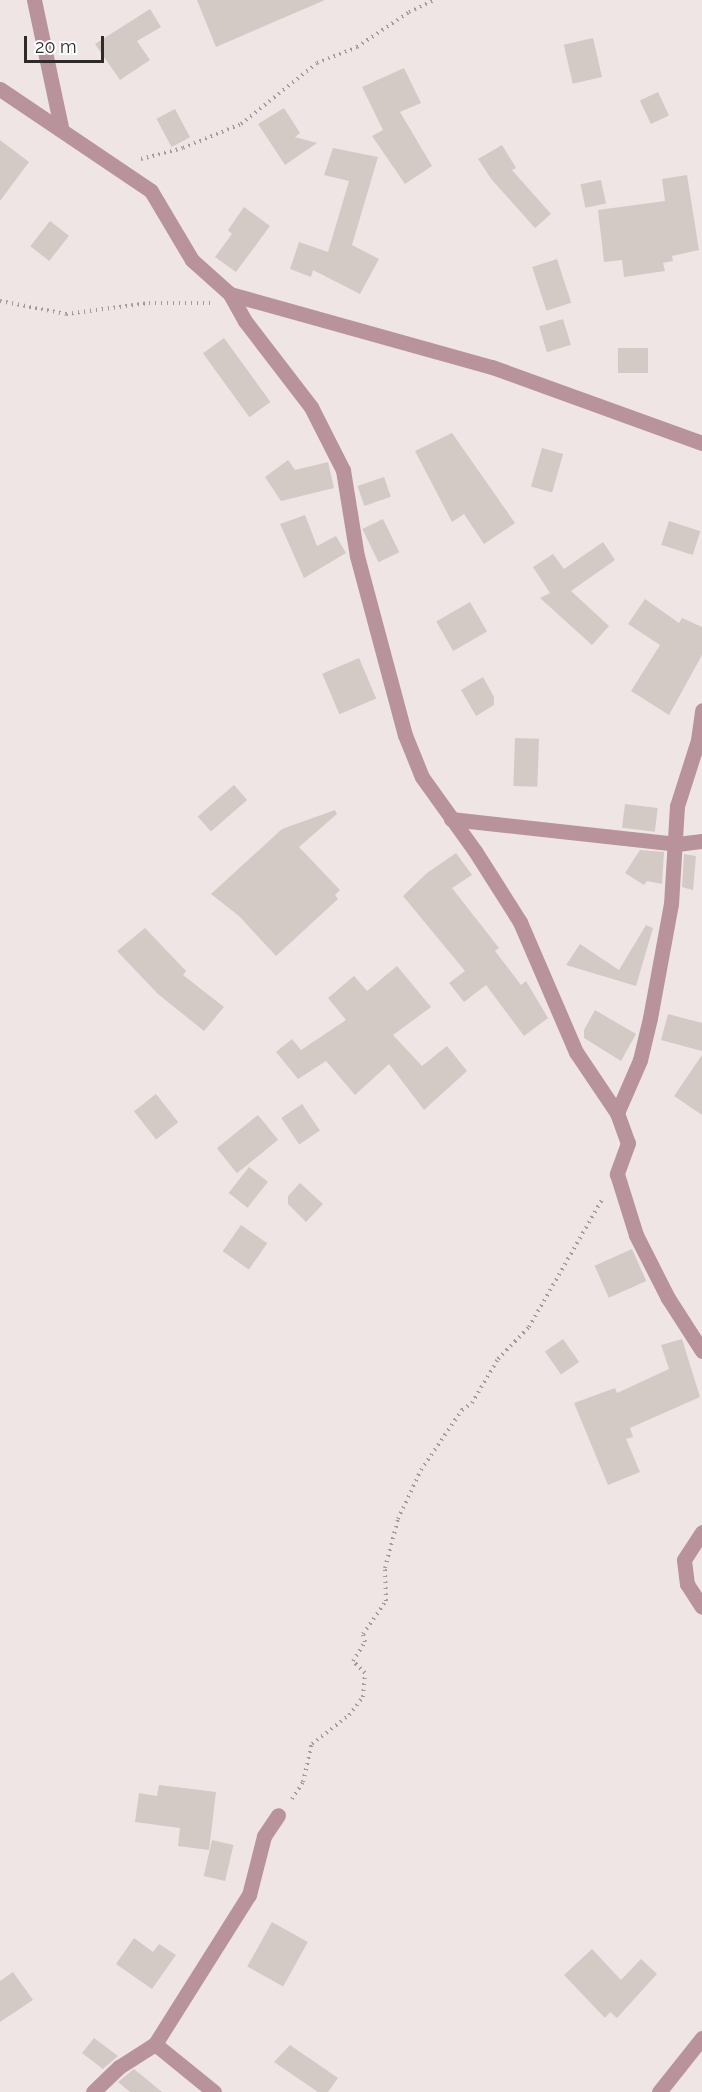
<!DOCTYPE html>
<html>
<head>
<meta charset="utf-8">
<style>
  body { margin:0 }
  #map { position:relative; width:702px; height:2092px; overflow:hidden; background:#efe5e4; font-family:Raleway,sans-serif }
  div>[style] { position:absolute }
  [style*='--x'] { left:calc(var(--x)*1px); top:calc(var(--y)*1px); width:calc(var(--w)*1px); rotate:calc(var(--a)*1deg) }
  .building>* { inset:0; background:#d3cac6; transform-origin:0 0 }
  .path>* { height:4px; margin-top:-2px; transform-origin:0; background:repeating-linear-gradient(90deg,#a39b9b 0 1.5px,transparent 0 6px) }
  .minor>* { height:15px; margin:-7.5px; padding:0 7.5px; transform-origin:7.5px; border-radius:7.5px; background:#b9939c }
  span { translate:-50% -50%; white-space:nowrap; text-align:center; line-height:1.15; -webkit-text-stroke:4.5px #fff; paint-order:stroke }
  .scale { position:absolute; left:24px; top:36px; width:80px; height:27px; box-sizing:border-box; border:3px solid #2f2b2b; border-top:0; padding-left:8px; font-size:18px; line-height:21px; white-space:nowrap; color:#2f2b2b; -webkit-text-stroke:4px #fff; paint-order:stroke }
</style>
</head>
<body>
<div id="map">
  <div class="building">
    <div style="clip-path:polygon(197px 0,325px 0,216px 47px)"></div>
    <div style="clip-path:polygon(150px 9px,161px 27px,137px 41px,150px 60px,120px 80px,95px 44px)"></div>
    <div style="left:593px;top:38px;width:40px;height:30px;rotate:77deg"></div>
    <div style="clip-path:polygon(404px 68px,421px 103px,400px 112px,432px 166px,405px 184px,372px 136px,383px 130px,362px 87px)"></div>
    <div style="left:658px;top:92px;width:26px;height:20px;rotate:65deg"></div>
    <div style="clip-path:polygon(284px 108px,300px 133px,295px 137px,317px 143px,285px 165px,258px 124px)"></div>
    <div style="left:175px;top:109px;width:32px;height:21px;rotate:62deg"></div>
    <div style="clip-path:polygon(0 140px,29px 162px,0 201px)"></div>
    <div style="clip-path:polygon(502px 145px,516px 168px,512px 170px,551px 214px,535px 228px,492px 180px,478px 159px)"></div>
    <div style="clip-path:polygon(333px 148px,378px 157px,352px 245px,379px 259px,360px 294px,313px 270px,311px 277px,290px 269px,299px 242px,328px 252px,349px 181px,324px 175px)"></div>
    <div style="clip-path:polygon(687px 175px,699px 250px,672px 256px,673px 261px,663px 263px,665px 271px,624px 277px,622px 260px,604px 262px,598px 210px,665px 201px,662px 179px)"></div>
    <div style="left:601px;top:180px;width:24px;height:21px;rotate:78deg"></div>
    <div style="clip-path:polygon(244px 207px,270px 226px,236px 272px,215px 257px,232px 234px,228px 230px)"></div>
    <div style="left:50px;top:221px;width:24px;height:32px;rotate:38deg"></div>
    <div style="left:557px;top:259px;width:46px;height:26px;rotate:72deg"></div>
    <div style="left:563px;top:319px;width:27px;height:25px;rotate:73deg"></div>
    <div style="left:224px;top:338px;width:79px;height:26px;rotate:54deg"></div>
    <div style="left:648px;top:348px;width:25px;height:30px;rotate:90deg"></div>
    <div style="clip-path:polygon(452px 433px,515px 523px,484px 544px,464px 514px,452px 522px,415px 451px)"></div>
    <div style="left:542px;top:448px;width:22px;height:40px;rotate:16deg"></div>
    <div style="clip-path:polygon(288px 460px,295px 470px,328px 462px,334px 488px,281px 501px,265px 477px)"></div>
    <div style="left:384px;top:477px;width:21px;height:28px;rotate:71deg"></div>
    <div style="clip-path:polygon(305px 515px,317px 546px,336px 536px,346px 553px,304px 578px,280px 524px)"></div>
    <div style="left:383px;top:519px;width:37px;height:23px;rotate:64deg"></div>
    <div style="left:669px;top:521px;width:33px;height:25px;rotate:18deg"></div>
    <div style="clip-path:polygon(603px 542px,615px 560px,571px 591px,609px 626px,592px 645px,540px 598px,550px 593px,533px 567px,553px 554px,564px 569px)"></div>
    <div style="clip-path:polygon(645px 599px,679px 623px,682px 618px,702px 627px,702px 655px,669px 715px,631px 691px,660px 645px,628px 624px)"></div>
    <div style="left:470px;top:602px;width:34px;height:39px;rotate:60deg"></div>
    <div style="left:359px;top:658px;width:44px;height:40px;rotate:67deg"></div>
    <div style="clip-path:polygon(483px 677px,494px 697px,494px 705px,476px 716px,461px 690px)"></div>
    <div style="left:515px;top:738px;width:24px;height:48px;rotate:2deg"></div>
    <div style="left:234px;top:785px;width:20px;height:48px;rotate:49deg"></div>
    <div style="left:625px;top:804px;width:33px;height:24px;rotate:7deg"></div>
    <div style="clip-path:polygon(335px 810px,337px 814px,299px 847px,340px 890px,335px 895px,338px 899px,276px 956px,239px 916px,211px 894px,282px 829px)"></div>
    <div style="clip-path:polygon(640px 850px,664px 852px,662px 884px,647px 881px,644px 885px,625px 873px)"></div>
    <div style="clip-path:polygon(456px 853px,472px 875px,452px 888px,499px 948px,495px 951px,521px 985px,526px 981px,548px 1018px,524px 1036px,486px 985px,464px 1002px,449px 983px,465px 971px,403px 896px,427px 873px)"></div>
    <div style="clip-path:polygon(684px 854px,696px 856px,693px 890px,682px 887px)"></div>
    <div style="clip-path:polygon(646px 925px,653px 928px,636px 986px,566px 965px,580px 944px,619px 970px)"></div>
    <div style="clip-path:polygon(145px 928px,186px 971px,183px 975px,224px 1007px,204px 1031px,158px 994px,117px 951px)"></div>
    <div style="clip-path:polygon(397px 966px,431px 1007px,393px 1035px,422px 1066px,447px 1046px,467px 1071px,424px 1110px,389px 1064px,355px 1095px,326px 1061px,298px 1079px,276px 1052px,292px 1039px,301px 1050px,346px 1020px,328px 998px,354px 976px,367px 991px)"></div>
    <div style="clip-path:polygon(595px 1010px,636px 1034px,621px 1061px,584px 1038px,584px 1030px)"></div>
    <div style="clip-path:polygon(668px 1014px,702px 1023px,702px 1051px,661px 1040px)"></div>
    <div style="clip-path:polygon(702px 1055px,702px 1115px,674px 1096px)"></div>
    <div style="left:156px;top:1094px;width:36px;height:28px;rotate:52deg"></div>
    <div style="left:302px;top:1104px;width:32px;height:25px;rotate:56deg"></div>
    <div style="left:258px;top:1115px;width:32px;height:53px;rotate:51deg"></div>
    <div style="left:249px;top:1167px;width:24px;height:33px;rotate:38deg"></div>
    <div style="clip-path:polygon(300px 1183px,323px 1204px,306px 1222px,288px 1204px,288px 1196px)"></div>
    <div style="left:241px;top:1225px;width:32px;height:32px;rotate:35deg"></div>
    <div style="left:632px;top:1249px;width:35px;height:41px;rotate:66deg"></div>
    <div style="left:563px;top:1339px;width:28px;height:22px;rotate:55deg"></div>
    <div style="clip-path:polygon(682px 1339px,700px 1397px,630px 1428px,633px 1437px,626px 1439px,640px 1472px,608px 1485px,574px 1403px,615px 1388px,617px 1393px,669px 1369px,661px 1345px)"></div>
    <div style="clip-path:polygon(159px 1785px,216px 1792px,209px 1850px,178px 1846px,180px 1828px,135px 1822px,139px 1793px,157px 1796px)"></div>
    <div style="left:212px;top:1840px;width:22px;height:37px;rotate:13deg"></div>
    <div style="left:272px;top:1922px;width:41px;height:51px;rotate:29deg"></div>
    <div style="clip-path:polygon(134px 1938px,153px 1952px,159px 1944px,176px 1955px,152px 1989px,116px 1964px)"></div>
    <div style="clip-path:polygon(592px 1949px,621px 1980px,641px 1959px,657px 1974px,617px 2018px,610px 2012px,605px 2018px,564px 1975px)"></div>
    <div style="clip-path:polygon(13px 1972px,33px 2000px,0 2022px,0 1981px)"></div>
    <div style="clip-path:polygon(94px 2038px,118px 2056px,103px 2069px,82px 2053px)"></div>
    <div style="clip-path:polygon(290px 2045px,338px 2078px,328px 2092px,318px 2092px,274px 2062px)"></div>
    <div style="clip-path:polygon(134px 2069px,162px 2092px,130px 2092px,118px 2082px)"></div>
  </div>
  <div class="path">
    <div style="--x:141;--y:159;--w:43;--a:-14.7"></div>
    <div style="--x:183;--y:148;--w:63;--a:-22.5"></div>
    <div style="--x:241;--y:124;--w:97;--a:-38.8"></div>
    <div style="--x:317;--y:63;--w:43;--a:-21.8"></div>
    <div style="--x:357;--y:47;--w:63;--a:-33.9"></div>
    <div style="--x:409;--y:12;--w:29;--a:-25"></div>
    <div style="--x:0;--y:301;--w:67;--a:11.1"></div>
    <div style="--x:66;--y:314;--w:84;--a:-7.5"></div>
    <div style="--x:149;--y:303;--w:61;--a:0"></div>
    <div style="--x:292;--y:1799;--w:20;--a:-57"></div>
    <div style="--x:303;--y:1782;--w:39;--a:-77"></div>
    <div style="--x:312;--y:1744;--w:47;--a:-38.1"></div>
    <div style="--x:349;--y:1715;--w:23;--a:-52"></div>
    <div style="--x:363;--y:1697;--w:24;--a:-85"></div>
    <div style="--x:365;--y:1673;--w:17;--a:-135"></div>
    <div style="--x:353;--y:1661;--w:22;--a:-58"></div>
    <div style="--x:365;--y:1642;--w:8;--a:-104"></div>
    <div style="--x:363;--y:1634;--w:40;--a:-55.1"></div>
    <div style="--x:386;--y:1601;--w:33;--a:-92"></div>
    <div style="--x:385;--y:1568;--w:51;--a:-75.1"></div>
    <div style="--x:398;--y:1519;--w:54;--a:-64.9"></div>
    <div style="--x:421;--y:1470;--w:73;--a:-55.7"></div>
    <div style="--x:462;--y:1410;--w:12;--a:-35"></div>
    <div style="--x:472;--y:1403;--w:51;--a:-59.4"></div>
    <div style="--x:498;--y:1359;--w:45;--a:-45.9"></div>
    <div style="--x:529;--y:1327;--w:149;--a:-60.2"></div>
  </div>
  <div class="minor">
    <div style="--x:34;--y:0;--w:130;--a:78"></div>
    <div style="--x:0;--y:89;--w:182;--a:34"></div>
    <div style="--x:151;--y:191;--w:80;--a:59.3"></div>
    <div style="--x:192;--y:260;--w:51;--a:41.8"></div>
    <div style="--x:230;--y:294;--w:272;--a:15.6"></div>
    <div style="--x:492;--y:367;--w:223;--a:19.9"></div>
    <div style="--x:230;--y:294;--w:31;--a:61"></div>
    <div style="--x:245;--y:321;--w:108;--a:52.5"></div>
    <div style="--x:311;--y:407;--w:71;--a:63.1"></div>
    <div style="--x:343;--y:470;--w:87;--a:80.8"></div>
    <div style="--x:357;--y:556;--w:185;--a:75"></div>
    <div style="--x:405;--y:735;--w:45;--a:68"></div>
    <div style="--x:422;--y:777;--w:91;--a:54.4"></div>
    <div style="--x:475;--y:851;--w:84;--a:57.6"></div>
    <div style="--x:520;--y:922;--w:142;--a:66.7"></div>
    <div style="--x:576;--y:1052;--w:73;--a:56.1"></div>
    <div style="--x:617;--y:1113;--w:32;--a:70"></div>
    <div style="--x:628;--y:1143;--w:33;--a:110"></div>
    <div style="--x:617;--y:1174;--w:64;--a:72.7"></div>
    <div style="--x:636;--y:1235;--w:71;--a:63.1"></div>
    <div style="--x:668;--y:1298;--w:63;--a:57.3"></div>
    <div style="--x:451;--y:819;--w:227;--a:6.3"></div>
    <div style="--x:677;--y:844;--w:25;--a:-7"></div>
    <div style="--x:617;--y:1113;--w:58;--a:-66.5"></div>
    <div style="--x:640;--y:1060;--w:43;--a:-76.6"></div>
    <div style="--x:650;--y:1018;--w:116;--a:-79.6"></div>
    <div style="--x:671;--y:904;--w:98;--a:-86.5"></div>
    <div style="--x:677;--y:806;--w:69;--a:-72.3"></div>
    <div style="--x:698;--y:740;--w:30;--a:-82"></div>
    <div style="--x:702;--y:1532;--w:33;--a:123"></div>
    <div style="--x:684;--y:1560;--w:24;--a:83"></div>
    <div style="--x:687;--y:1584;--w:27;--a:57"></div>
    <div style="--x:155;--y:2044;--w:76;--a:39.1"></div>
    <div style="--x:93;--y:2092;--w:36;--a:-44"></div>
    <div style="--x:119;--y:2067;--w:43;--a:-32.6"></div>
    <div style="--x:155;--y:2044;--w:176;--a:-57.8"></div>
    <div style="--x:249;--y:1895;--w:61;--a:-75.7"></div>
    <div style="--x:264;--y:1836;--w:25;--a:-56"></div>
    <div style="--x:659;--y:2092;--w:69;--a:-51.5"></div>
  </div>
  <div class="scale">20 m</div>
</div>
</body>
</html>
